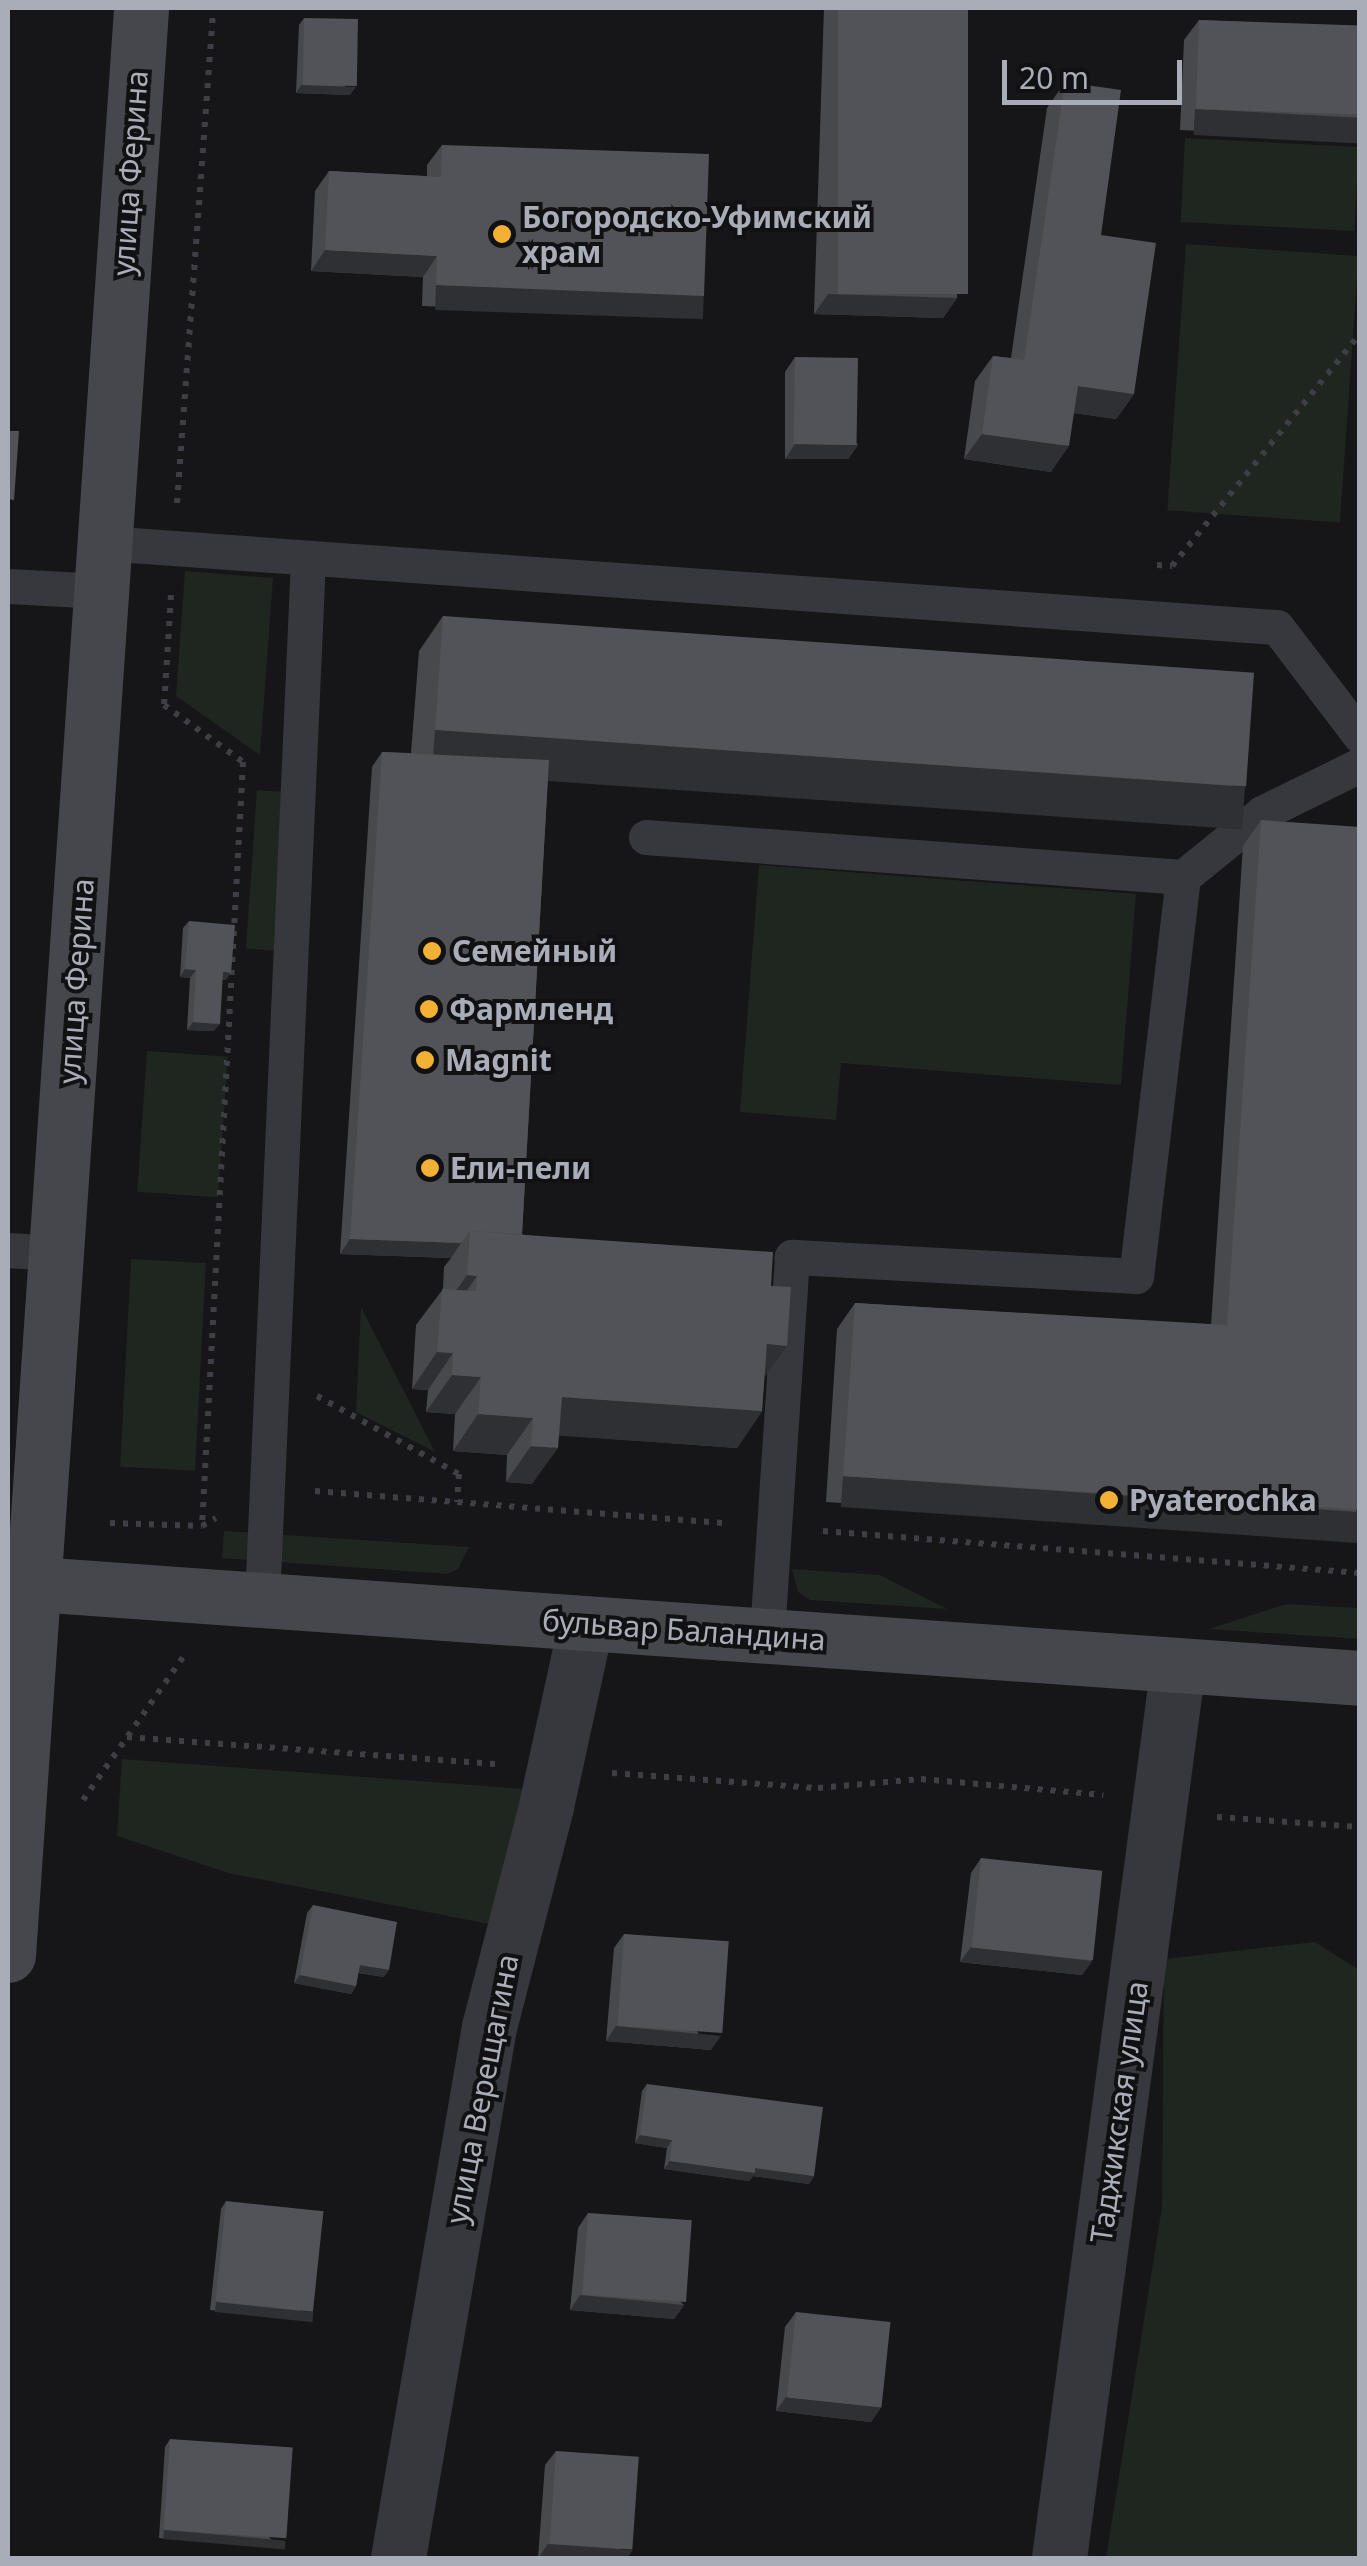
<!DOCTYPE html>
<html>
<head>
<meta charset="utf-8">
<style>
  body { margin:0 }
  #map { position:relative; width:1367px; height:2566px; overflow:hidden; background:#161618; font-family:"Noto Sans",sans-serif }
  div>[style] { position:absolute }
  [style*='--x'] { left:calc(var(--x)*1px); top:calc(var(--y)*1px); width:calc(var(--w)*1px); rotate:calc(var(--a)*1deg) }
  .green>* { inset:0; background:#1e261f; transform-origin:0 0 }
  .path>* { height:6px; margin-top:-3px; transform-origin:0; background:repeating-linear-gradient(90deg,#3d3f44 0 5px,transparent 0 13px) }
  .lane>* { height:35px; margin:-17.5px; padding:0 17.5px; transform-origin:17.5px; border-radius:17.5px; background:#37383d }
  .street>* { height:55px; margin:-27.5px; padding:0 27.5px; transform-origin:27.5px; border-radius:27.5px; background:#37383d }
  .secondary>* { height:55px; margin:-27.5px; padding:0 27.5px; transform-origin:27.5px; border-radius:27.5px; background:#45474d }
  .wall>* { inset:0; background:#47494d }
  .shaded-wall>* { inset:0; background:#2f3033; transform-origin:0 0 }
  .building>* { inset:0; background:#525359; transform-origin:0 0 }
  .dots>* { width:28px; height:28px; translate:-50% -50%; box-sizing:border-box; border:5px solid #111113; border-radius:50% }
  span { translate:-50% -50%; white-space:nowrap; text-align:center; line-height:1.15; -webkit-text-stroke:8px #111113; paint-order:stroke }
  .street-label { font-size:30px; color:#a8adb8 }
  .poi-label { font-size:30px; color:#a8adb8; font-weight:700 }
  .left { translate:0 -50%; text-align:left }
  .frame { position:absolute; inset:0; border:10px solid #a8adb8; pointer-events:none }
  .scale { position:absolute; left:1002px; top:60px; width:180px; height:45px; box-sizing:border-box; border:5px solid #a8adb8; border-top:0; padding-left:12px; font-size:30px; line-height:35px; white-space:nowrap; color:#a8adb8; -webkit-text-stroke:8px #111113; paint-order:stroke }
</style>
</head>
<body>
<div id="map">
  <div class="green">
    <div style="left:1185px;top:138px;width:174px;height:84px;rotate:3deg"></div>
    <div style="left:1186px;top:244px;width:173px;height:267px;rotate:4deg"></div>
    <div style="clip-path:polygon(185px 571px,273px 578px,260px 755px,176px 696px)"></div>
    <div style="left:257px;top:790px;width:28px;height:159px;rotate:4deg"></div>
    <div style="clip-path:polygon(759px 865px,1136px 894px,1121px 1085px,841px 1063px,836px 1120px,740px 1112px)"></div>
    <div style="left:147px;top:1051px;width:81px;height:141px;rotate:4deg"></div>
    <div style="left:131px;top:1259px;width:75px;height:208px;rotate:3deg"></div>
    <div style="clip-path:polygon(361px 1307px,435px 1452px,356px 1412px)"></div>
    <div style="clip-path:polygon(224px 1531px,469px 1547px,458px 1569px,447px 1574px,222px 1558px)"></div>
    <div style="clip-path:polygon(792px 1569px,880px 1575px,947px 1609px,810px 1600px,798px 1592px)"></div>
    <div style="clip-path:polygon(1286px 1604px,1359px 1608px,1359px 1639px,1209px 1629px)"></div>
    <div style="clip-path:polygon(122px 1759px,499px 1787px,536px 1790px,494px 1925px,228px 1873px,117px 1836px)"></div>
    <div style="clip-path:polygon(1315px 1942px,1359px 1970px,1359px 2558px,1106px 2558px,1162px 2207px,1164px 1959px)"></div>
  </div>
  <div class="path">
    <div style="--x:177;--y:503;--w:496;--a:-85.8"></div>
    <div style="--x:1157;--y:565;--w:15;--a:4"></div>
    <div style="--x:1172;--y:566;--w:299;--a:-51"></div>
    <div style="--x:171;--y:595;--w:110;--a:93.6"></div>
    <div style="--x:164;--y:705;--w:97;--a:35.8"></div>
    <div style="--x:243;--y:762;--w:765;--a:93.07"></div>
    <div style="--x:317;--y:1396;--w:162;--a:28.8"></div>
    <div style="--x:459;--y:1474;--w:28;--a:94"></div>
    <div style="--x:315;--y:1491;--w:412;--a:4.5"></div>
    <div style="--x:110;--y:1523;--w:92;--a:1.9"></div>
    <div style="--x:202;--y:1526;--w:16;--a:-30"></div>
    <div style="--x:823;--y:1531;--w:539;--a:4.47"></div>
    <div style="--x:127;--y:1737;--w:369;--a:4.2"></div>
    <div style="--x:612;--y:1773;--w:207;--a:4.2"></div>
    <div style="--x:818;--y:1788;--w:103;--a:-5"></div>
    <div style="--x:921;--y:1779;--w:183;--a:5"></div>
    <div style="--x:83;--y:1800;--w:179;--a:-55"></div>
    <div style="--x:1217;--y:1817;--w:143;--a:4"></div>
  </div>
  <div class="lane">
    <div style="--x:104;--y:543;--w:1176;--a:4.1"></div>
    <div style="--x:1277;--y:627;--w:137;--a:52.7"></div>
    <div style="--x:8;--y:586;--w:94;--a:3"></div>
    <div style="--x:646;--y:837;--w:538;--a:4.26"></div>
    <div style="--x:1183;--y:877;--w:402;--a:96.7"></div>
    <div style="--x:1136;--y:1276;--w:345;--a:-176.8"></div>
    <div style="--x:792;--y:1257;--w:380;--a:93.8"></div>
    <div style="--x:1183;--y:877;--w:102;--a:-39"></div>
    <div style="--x:1262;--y:813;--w:109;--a:-26.1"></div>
    <div style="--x:8;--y:1250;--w:49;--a:3.5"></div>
    <div style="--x:262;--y:1600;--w:1042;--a:-87.47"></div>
  </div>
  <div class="street">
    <div style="--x:398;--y:2558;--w:539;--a:-80.28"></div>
    <div style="--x:489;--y:2027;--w:228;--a:-75.5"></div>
    <div style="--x:546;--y:1806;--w:187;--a:-77.7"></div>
    <div style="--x:1059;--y:2558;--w:901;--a:-82.41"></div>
  </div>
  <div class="secondary">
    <div style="--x:8;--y:1582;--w:1355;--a:4.06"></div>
    <div style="--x:8;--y:1955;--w:1952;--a:-86.09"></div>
  </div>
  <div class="wall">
    <div style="clip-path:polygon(824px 8px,968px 8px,957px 298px,943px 318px,814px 314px)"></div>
    <div style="clip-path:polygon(304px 18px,350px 95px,296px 93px,299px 25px)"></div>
    <div style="clip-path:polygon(1199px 20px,1360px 27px,1360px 138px,1180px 130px,1184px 40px)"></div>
    <div style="clip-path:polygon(1065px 82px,1101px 235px,1134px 394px,1116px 419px,1074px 413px,1051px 472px,964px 459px,975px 381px,993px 356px,1011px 358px,1047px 108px)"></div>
    <div style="clip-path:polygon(442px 145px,689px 316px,422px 306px,423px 277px,311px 271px,315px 191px,329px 171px,427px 176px,427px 165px)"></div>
    <div style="clip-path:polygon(795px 357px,858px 445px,848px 459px,785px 459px,785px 372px)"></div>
    <div style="clip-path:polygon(443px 616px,1245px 788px,1221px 823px,548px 775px,522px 1234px,764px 1378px,762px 1411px,737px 1448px,559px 1435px,532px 1484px,506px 1482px,507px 1455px,453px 1451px,455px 1414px,426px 1412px,428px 1390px,412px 1389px,416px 1325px,443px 1289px,444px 1267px,451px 1258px,340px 1254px,372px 767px,382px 752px,411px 753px,419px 651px)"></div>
    <div style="clip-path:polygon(1261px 820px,1360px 1536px,826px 1502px,837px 1329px,855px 1303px,1211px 1325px,1243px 846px)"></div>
    <div style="clip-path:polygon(189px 921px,226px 980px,222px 980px,214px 1031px,187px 1030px,190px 978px,180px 977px,183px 928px)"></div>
    <div style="clip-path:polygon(981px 1858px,1092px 1961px,1082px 1975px,960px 1962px,971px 1873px)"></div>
    <div style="clip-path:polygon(313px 1905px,384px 1977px,358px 1973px,356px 1986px,351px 1994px,294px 1983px,307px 1913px)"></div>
    <div style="clip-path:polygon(624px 1934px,711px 2050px,606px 2041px,614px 1948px)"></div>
    <div style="clip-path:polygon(647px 2084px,814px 2176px,809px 2184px,753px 2176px,749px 2181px,664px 2169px,667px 2148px,635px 2143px,642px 2091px)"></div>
    <div style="clip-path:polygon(226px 2201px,307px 2320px,210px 2310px,221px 2209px)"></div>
    <div style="clip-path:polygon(588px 2213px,684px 2305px,674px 2319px,570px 2310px,578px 2228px)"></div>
    <div style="clip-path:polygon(796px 2312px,881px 2407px,871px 2422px,776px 2411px,785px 2327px)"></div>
    <div style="clip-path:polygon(170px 2439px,280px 2548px,159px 2538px,165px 2447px)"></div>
    <div style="clip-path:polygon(556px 2451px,627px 2558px,538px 2558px,545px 2465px)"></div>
  </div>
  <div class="shaded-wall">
    <div style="clip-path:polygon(301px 85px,356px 87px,350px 95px,296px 93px)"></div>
    <div style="left:1195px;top:109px;width:165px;height:26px;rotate:3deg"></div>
    <div style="clip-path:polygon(325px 250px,437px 256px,423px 277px,311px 271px)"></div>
    <div style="left:436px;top:285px;width:268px;height:25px;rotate:2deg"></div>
    <div style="clip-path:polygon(828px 294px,957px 298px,943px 318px,814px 314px)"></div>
    <div style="clip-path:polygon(1078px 386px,1134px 394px,1116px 419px,1060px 411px)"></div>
    <div style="clip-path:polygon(982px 434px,1069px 446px,1051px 472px,964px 459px)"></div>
    <div style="clip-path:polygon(795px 444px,858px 445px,848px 459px,785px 459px)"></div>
    <div style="left:435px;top:730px;width:812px;height:43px;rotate:4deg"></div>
    <div style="clip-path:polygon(185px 969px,196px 970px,190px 978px,180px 977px)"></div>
    <div style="clip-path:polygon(223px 972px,231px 973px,226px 980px,217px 980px)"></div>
    <div style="clip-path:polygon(193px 1022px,220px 1024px,214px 1031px,187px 1030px)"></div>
    <div style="clip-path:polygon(350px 1239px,461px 1243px,451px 1258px,340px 1254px)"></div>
    <div style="clip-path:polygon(467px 1275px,477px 1276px,451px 1313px,441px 1312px)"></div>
    <div style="clip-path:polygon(767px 1344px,787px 1346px,761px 1382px)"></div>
    <div style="clip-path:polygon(437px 1352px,453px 1353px,428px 1390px,412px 1389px)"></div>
    <div style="clip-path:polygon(452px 1375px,481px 1377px,455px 1414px,426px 1412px)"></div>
    <div style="clip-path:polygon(562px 1397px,762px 1411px,737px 1448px,536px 1434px)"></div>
    <div style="clip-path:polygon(478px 1414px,533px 1418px,507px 1455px,453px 1451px)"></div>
    <div style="clip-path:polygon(531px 1446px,558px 1448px,532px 1484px,506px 1482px)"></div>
    <div style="left:843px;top:1476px;width:518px;height:31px;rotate:4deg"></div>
    <div style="clip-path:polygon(971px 1947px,1092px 1961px,1082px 1975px,960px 1962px)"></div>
    <div style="clip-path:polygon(360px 1965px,389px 1970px,384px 1977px,355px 1972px)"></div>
    <div style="clip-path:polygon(300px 1975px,356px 1986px,351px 1994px,294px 1983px)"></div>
    <div style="clip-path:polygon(616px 2026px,721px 2036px,711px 2050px,606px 2041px)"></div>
    <div style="clip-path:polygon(640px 2135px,672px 2140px,667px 2148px,635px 2143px)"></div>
    <div style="clip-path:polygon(670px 2161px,755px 2168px,814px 2176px,809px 2184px,753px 2176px,749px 2181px,664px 2169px)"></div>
    <div style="clip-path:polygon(580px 2295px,684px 2305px,674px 2319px,570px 2310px)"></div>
    <div style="left:216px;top:2302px;width:98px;height:10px;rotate:6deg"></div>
    <div style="clip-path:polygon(786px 2397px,881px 2407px,871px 2422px,776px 2411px)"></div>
    <div style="left:164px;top:2530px;width:122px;height:9px;rotate:5deg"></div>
    <div style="clip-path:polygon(548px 2544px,633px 2550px,627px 2558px,538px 2558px)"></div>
  </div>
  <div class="building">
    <div style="left:838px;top:8px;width:130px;height:286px"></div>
    <div style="left:304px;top:18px;width:54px;height:67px;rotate:1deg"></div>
    <div style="left:1199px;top:20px;width:161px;height:89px;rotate:2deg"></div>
    <div style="clip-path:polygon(1065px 82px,1121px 90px,1101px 235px,1156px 243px,1134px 394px,1078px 386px,1069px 446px,982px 434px,993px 356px,1024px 360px)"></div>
    <div style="clip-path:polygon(442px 145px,709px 154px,704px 296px,436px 285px,437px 256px,325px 250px,329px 171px,441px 177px)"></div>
    <div style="left:795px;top:357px;width:63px;height:87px;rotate:1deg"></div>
    <div style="clip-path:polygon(8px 431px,19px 431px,14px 500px,8px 499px)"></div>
    <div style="left:443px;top:616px;width:813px;height:114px;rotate:4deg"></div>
    <div style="clip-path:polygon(382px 752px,549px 760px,522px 1234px,470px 1231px,461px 1243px,350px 1239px)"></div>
    <div style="clip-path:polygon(1261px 820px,1360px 827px,1360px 1510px,843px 1476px,855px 1303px,1227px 1325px)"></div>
    <div style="clip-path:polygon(189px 921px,235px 925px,231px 973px,223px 972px,220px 1024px,193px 1022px,196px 970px,185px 969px)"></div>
    <div style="clip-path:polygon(470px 1231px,773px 1252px,771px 1286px,791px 1287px,787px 1346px,767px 1344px,762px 1411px,562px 1397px,558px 1448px,531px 1446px,533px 1418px,478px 1414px,481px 1377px,452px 1375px,453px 1353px,437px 1352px,442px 1289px,476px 1291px,477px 1276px,467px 1275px)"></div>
    <div style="left:981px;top:1858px;width:122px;height:90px;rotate:6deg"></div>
    <div style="clip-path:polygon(313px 1905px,397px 1922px,389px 1970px,360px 1965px,356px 1986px,300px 1975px)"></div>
    <div style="left:624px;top:1934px;width:105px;height:92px;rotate:4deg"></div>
    <div style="clip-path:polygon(647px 2084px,823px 2107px,814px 2176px,755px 2168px,755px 2173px,670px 2161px,672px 2140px,640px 2135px)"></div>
    <div style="left:226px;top:2201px;width:98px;height:101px;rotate:6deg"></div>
    <div style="left:588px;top:2213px;width:104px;height:82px;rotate:4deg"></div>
    <div style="left:796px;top:2312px;width:95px;height:86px;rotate:6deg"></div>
    <div style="left:170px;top:2439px;width:123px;height:91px;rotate:4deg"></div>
    <div style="left:556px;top:2451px;width:83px;height:93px;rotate:4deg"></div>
  </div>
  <div class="dots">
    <div style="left:502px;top:234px;background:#f2b134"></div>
    <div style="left:432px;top:951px;background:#f2b134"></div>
    <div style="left:429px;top:1009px;background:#f2b134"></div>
    <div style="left:425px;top:1060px;background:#f2b134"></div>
    <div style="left:430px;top:1168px;background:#f2b134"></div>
    <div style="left:1109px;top:1500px;background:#f2b134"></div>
  </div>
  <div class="street-label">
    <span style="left:130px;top:173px;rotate:-86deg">улица Ферина</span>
    <span style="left:76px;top:981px;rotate:-86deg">улица Ферина</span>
    <span style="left:684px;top:1630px;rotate:4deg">бульвар Баландина</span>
    <span style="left:482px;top:2089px;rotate:-79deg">улица Верещагина</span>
    <span style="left:1119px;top:2112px;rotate:-82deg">Таджикская улица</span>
  </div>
  <div class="poi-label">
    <span class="left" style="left:522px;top:234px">Богородско-Уфимский<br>храм</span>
    <span class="left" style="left:452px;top:951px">Семейный</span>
    <span class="left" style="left:449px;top:1009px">Фармленд</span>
    <span class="left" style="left:445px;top:1060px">Magnit</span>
    <span class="left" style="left:450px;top:1168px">Ели-пели</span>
    <span class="left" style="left:1129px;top:1500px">Pyaterochka</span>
  </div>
  <div class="frame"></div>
  <div class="scale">20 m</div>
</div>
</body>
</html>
